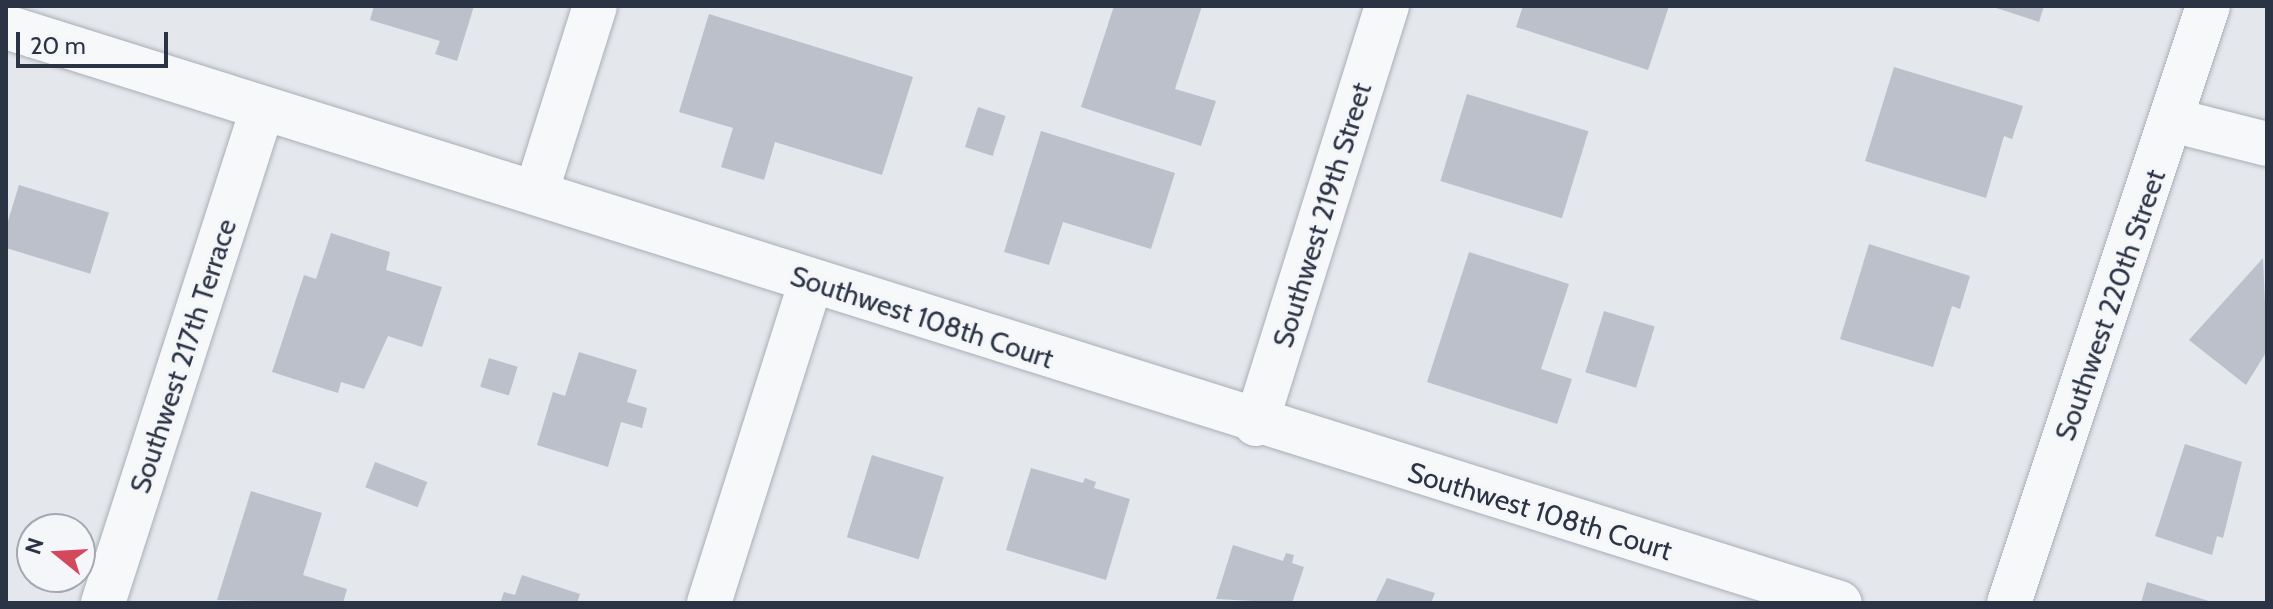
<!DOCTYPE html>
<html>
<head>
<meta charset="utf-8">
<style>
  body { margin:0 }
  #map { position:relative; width:2273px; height:609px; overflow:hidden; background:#e4e7ec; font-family:Cabin,sans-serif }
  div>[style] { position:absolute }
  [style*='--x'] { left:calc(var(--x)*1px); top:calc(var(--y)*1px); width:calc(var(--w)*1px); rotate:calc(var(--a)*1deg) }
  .building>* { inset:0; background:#bbc0ca; transform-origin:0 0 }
  .roads { filter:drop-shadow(0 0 2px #a9aeb7) drop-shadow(0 0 2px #a9aeb7) }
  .minor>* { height:44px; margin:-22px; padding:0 22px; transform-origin:22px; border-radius:22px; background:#f7f8fa }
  span { translate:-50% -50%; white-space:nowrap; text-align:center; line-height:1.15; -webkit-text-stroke:6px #f4f6f9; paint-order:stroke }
  .street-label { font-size:28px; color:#2b3445 }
  .frame { position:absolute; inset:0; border:8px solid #2b3445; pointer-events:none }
  .north { position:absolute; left:16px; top:513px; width:80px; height:80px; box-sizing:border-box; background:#f4f6f9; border:2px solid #a4a8b1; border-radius:50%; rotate:288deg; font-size:22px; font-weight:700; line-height:32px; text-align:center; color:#2b3445 }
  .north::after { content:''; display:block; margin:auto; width:28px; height:36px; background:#d1495b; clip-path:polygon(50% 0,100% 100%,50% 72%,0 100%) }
  .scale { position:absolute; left:16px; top:32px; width:152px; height:36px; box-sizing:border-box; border:4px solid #2b3445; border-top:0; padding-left:10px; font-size:24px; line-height:28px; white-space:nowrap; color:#2b3445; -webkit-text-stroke:6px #f4f6f9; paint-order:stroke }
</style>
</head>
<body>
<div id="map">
  <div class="building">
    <div style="clip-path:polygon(374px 6px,474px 6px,457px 61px,435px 54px,440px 41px,370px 20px)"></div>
    <div style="clip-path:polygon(1114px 6px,1202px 6px,1175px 89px,1216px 101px,1201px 146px,1081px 107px)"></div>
    <div style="clip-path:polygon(1523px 6px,1669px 6px,1648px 70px,1516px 27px)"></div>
    <div style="clip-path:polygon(1990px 6px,2044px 6px,2039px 22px)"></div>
    <div style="clip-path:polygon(709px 14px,913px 77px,882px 175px,775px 142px,764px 180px,721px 167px,733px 128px,679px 112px)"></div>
    <div style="clip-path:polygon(1894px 67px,2023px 106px,2012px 139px,2004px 136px,1986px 198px,1865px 161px)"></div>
    <div style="left:1467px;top:94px;width:127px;height:91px;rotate:17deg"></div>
    <div style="left:978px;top:107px;width:29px;height:42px;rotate:18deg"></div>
    <div style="clip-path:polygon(1041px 131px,1175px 173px,1151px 249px,1063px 222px,1049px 265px,1004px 252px)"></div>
    <div style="left:19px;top:185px;width:94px;height:64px;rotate:17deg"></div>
    <div style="clip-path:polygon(331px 233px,390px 252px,386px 270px,442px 287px,422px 347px,388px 336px,364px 389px,341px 382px,338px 393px,272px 372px,304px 275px,316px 279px)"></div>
    <div style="clip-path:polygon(1869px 244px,1970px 276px,1960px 309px,1952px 306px,1933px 367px,1840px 339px)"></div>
    <div style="clip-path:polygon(1469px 252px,1569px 284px,1541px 369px,1572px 379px,1557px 424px,1427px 382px)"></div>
    <div style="clip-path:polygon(2263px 258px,2267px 351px,2246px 385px,2189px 340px)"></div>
    <div style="left:1604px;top:311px;width:53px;height:64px;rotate:17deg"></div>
    <div style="clip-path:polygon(579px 352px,637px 370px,627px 402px,647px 408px,642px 428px,621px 422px,608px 467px,537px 445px,553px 392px,565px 396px)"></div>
    <div style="left:489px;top:358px;width:30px;height:30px;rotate:17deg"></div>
    <div style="clip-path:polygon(2185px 444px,2242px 462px,2223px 538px,2217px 536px,2212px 555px,2155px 536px)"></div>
    <div style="left:872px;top:455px;width:75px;height:86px;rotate:17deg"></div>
    <div style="left:375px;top:462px;width:56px;height:27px;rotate:21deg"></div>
    <div style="clip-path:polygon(1031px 468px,1083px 483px,1085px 478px,1096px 482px,1094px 488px,1130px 499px,1106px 580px,1006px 550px)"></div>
    <div style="clip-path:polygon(251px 491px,322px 513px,303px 575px,347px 589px,343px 603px,217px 600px)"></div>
    <div style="clip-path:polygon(1233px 545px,1283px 561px,1286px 553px,1294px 555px,1292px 563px,1304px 567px,1292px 603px,1216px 599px)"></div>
    <div style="clip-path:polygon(522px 575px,580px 594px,577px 603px,500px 603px,504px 592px,515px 595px)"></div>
    <div style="clip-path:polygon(1387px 578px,1435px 593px,1431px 603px,1375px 603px)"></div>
    <div style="clip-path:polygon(2147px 582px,2212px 602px,2211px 603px,2141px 603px)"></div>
  </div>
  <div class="roads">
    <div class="minor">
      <div style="--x:6;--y:27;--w:1922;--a:17.44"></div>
      <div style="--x:2172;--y:120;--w:98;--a:14.2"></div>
      <div style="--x:536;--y:193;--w:196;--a:-72.5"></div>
      <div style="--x:1256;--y:424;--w:438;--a:-72.6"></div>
      <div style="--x:103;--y:603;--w:518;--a:-72.12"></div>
      <div style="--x:709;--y:603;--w:337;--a:-72.4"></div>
      <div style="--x:2009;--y:603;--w:629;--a:-71.57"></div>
    </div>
  </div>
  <div class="street-label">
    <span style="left:1322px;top:215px;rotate:-73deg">Southwest 219th Street</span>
    <span style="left:2110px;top:305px;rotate:-71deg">Southwest 220th Street</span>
    <span style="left:922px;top:317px;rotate:18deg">Southwest 108th Court</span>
    <span style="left:183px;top:356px;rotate:-72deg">Southwest 217th Terrace</span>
    <span style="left:1540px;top:511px;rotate:17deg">Southwest 108th Court</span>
  </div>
  <div class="frame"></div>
  <div class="north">N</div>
  <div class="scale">20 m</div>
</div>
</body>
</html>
